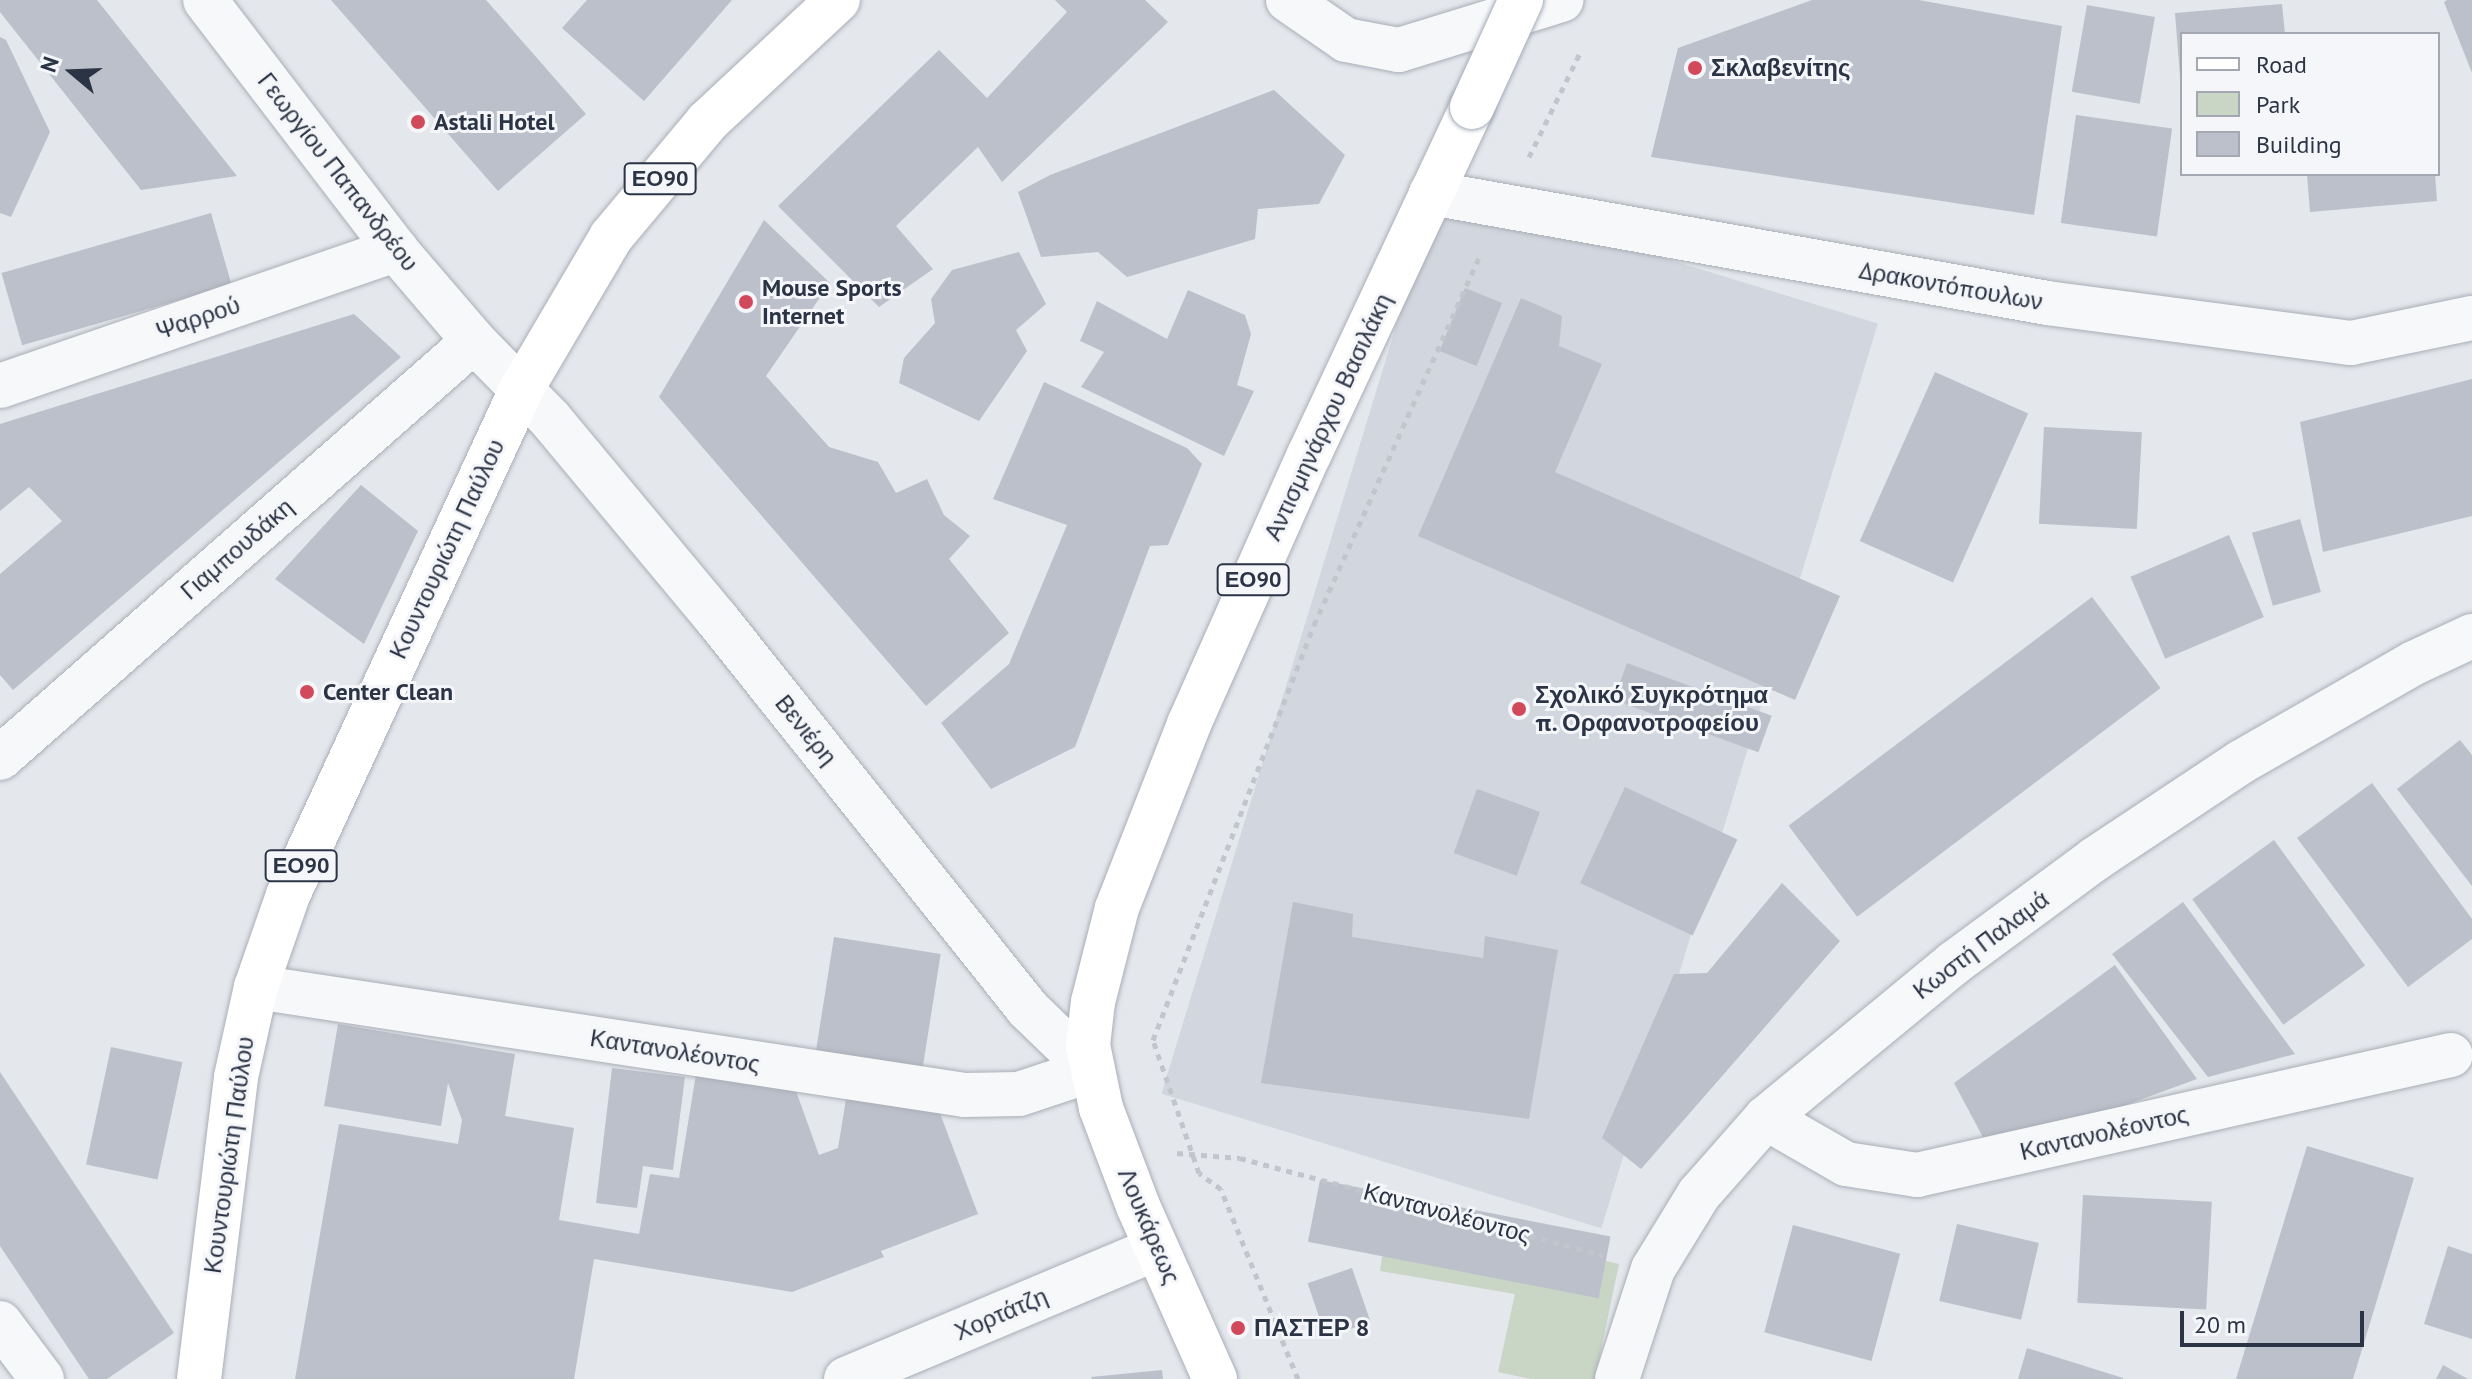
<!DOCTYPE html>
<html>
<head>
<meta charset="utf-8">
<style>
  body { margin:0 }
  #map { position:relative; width:2472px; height:1379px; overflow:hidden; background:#e4e7ec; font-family:"PT Sans",sans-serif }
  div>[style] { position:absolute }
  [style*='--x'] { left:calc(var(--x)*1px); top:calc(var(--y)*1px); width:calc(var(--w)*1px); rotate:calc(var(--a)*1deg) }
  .built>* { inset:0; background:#d2d6de; transform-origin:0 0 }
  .green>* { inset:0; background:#c9d6c5 }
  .building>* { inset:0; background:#bbc0ca; transform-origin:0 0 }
  .path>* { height:5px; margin-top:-2.5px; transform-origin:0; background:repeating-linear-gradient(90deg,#c2c5cb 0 6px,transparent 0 12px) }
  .roads { filter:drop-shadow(0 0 2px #a9aeb7) drop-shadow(0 0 2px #a9aeb7) }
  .minor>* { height:44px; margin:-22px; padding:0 22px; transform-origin:22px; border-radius:22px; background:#f7f8fa }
  .tertiary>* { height:44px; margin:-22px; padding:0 22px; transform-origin:22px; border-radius:22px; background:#f7f8fa }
  .primary>* { height:44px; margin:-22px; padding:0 22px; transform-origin:22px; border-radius:22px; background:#fff }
  .bridges { filter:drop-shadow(0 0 2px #a3abb8) drop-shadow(0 0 2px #a3abb8) }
  .primary-bridge>* { height:44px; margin:-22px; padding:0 22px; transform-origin:22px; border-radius:22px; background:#fff }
  .dots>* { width:22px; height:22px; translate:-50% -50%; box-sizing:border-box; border:4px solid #f4f6f9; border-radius:50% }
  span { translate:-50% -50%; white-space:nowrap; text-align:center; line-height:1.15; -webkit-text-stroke:6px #f4f6f9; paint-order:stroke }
  .shield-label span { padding:2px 6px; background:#f4f6f9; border:2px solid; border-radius:6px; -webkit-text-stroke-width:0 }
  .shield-label { font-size:22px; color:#2b3445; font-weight:700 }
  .poi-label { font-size:24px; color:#2b3445; font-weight:700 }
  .left { translate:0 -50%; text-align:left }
  .street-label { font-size:24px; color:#2b3445 }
  .legend { position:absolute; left:2180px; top:32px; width:260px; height:144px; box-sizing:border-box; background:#f4f6f9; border:2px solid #a4a8b1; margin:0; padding:10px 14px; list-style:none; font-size:24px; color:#2b3445 }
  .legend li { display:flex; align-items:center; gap:16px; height:40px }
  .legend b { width:40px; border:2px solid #a4a8b1 }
  .north { position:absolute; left:32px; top:32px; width:80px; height:80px; -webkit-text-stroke:6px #f4f6f9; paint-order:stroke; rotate:289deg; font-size:22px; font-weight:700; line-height:32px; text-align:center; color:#2b3445 }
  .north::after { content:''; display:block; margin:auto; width:28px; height:36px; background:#2b3445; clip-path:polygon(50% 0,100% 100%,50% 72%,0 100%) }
  .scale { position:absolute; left:2180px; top:1311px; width:184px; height:36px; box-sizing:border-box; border:4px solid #2b3445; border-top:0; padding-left:10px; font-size:24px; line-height:28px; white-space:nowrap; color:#2b3445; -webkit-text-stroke:6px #f4f6f9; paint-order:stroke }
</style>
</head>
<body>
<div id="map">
  <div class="built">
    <div style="left:1438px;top:189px;width:460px;height:946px;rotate:17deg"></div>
  </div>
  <div class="green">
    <div style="clip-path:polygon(1389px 1210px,1619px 1264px,1595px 1379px,1531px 1379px,1498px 1372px,1515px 1294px,1380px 1271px)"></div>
  </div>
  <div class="building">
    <div style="clip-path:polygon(0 0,97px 0,237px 176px,141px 190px,0 12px)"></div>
    <div style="clip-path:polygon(331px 0,486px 0,586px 114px,498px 191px)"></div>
    <div style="clip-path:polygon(587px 0,732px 0,644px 101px,562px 28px)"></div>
    <div style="clip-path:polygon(1055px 0,1145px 0,1168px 22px,1002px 182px,978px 147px,896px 226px,933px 269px,879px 307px,778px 206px,939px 50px,987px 98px,1067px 12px)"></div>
    <div style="clip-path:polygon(1812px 0,1919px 0,2062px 26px,2034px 215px,1651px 157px,1678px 48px)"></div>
    <div style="clip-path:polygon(2447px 0,2472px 0,2472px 73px,2444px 2px)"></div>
    <div style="clip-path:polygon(2282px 4px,2285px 34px,2182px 34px,2180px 76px,2175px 13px)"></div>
    <div style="left:2087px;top:5px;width:69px;height:88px;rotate:10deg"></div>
    <div style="clip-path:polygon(0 37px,6px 40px,50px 132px,11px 217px,0 213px)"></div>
    <div style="clip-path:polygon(1274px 90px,1345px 155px,1319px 204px,1258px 209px,1255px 239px,1127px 277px,1098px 252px,1041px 257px,1018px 192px,1050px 175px)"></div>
    <div style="left:2076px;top:115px;width:97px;height:109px;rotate:8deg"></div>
    <div style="clip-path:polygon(2307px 174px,2435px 174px,2437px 201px,2310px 212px)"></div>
    <div style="left:211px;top:213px;width:75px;height:218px;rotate:74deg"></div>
    <div style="clip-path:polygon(764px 220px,830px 283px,766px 376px,829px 447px,878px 462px,896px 493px,927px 479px,944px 515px,970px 536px,949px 559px,1009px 633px,926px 706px,659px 397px)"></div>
    <div style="clip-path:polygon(1019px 252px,1046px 304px,1016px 330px,1027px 351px,979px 421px,899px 383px,904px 358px,935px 323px,931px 299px,952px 270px)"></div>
    <div style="left:1465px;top:288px;width:40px;height:68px;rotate:22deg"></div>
    <div style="clip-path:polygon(1188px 290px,1245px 315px,1251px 334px,1237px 385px,1254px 391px,1224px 456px,1081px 387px,1104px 352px,1080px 341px,1097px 301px,1167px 339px)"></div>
    <div style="clip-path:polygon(1521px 298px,1562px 316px,1559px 346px,1602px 364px,1555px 472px,1840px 596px,1795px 700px,1418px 536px)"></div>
    <div style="clip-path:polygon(354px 314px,401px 357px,13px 690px,0 675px,0 574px,62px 521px,29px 487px,0 511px,0 424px)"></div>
    <div style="left:1935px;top:372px;width:102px;height:185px;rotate:24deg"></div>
    <div style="clip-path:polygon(2472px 379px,2472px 516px,2323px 552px,2300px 422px)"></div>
    <div style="clip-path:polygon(1044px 382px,1187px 448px,1202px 464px,1168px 545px,1150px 546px,1075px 747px,991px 789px,941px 723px,1009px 664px,1067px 525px,993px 499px)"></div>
    <div style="left:2044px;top:427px;width:98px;height:97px;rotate:3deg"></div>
    <div style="clip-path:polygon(361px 485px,418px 531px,364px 644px,275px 579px)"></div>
    <div style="left:2300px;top:519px;width:76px;height:50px;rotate:74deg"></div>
    <div style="left:2229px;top:535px;width:89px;height:107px;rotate:67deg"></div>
    <div style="left:2092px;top:597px;width:114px;height:380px;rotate:53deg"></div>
    <div style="left:1627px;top:663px;width:154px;height:39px;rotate:20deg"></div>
    <div style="clip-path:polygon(2460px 740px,2472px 755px,2472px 886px,2397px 789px)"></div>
    <div style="clip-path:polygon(2372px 783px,2472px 919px,2472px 939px,2408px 987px,2297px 838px)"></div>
    <div style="left:1625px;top:787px;width:124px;height:106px;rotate:25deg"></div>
    <div style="left:1477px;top:789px;width:67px;height:68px;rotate:20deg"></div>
    <div style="left:2274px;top:840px;width:155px;height:101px;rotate:54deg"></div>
    <div style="clip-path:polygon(1782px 883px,1840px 941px,1641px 1169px,1602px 1138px,1674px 974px,1707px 973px)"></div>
    <div style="clip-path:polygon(1293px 902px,1353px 914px,1352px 937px,1483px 958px,1485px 936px,1558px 950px,1529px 1119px,1261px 1083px)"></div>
    <div style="clip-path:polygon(2183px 902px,2295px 1054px,2208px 1077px,2112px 954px)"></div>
    <div style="left:834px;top:937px;width:108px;height:121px;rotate:9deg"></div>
    <div style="clip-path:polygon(2115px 965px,2197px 1079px,1992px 1154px,1954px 1083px)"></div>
    <div style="clip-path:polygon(338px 1024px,515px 1054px,505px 1116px,574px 1128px,559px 1220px,639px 1234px,650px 1174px,679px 1178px,696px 1074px,796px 1091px,819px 1155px,838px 1148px,847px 1093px,938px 1108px,978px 1214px,881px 1251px,884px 1257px,792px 1292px,594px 1259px,574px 1379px,295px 1379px,339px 1124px,458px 1144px,462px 1120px,448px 1083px,441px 1126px,324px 1106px)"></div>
    <div style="left:111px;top:1047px;width:73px;height:120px;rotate:12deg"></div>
    <div style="clip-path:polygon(612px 1068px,685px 1077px,673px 1170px,643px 1166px,637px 1208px,596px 1203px)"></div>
    <div style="clip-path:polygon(0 1072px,174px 1333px,107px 1379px,89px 1379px,0 1246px)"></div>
    <div style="clip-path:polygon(2307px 1146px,2414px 1178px,2353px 1379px,2236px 1379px)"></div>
    <div style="left:1320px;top:1180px;width:296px;height:63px;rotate:11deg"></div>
    <div style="left:2083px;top:1195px;width:129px;height:108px;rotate:3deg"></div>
    <div style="left:1957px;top:1224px;width:84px;height:79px;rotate:13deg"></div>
    <div style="left:1793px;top:1225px;width:111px;height:111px;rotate:15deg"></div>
    <div style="clip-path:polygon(2448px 1246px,2472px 1254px,2472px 1339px,2424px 1324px)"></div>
    <div style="left:1352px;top:1268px;width:57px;height:47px;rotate:71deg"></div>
    <div style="clip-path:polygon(2027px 1348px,2123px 1378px,2123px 1379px,2018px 1379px)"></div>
    <div style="clip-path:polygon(2443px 1365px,2468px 1379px,2436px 1379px)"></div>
    <div style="clip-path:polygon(1162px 1370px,1163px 1379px,1092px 1379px,1091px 1377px)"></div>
  </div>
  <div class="path">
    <div style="--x:1529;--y:157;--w:118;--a:-63.9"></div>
    <div style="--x:1177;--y:1153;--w:63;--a:4.5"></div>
    <div style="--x:1240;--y:1158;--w:375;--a:15"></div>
    <div style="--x:1298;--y:1379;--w:205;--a:-112.1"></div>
    <div style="--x:1221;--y:1189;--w:27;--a:-144"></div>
    <div style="--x:1199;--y:1173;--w:141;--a:-109.1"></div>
    <div style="--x:1153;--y:1040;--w:445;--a:-68.8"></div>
    <div style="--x:1314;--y:625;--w:405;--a:-65.8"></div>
  </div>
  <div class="roads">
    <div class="minor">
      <div style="--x:1288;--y:0;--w:70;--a:34.6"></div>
      <div style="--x:1346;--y:40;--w:54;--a:10.7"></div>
      <div style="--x:1399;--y:50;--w:170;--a:-17.1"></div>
      <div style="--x:1431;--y:193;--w:626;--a:10.12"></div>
      <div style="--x:2047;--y:303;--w:307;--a:7.5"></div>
      <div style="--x:2351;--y:343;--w:124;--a:-11.7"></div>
      <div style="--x:0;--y:386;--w:419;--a:-19"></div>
      <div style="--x:256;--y:987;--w:717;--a:8.66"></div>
      <div style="--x:965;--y:1095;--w:54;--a:-1.1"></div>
      <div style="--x:1019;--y:1094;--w:76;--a:-18.4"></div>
      <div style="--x:1766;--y:1118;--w:92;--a:29.9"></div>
      <div style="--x:1846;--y:1164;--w:72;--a:8.8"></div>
      <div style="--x:1917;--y:1175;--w:547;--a:-12.67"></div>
      <div style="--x:0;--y:1323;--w:70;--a:53.1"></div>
      <div style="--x:1617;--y:1379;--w:116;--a:-71.9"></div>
      <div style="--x:1653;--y:1269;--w:88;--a:-58.5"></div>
      <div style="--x:1699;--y:1194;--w:101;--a:-48.6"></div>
      <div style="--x:1766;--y:1118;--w:244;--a:-39.5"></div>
      <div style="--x:1954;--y:963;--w:175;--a:-36.4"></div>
      <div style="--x:2095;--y:859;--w:175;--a:-33.6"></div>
      <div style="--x:2241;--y:762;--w:199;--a:-29.8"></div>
      <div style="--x:2414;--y:663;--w:64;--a:-25"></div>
    </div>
    <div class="tertiary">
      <div style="--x:205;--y:0;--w:315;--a:52.6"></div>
      <div style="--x:396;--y:250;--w:120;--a:49.4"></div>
      <div style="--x:474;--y:341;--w:110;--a:45.7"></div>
      <div style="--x:551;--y:420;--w:258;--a:50.2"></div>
      <div style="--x:716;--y:618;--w:500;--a:51.41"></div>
      <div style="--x:1028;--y:1009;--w:88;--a:44.1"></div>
      <div style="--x:0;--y:758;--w:631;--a:-41.34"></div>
      <div style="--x:846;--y:1379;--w:336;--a:-22.8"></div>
    </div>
    <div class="primary">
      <div style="--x:199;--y:1379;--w:304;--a:-83"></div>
      <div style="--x:236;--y:1077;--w:92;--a:-77.5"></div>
      <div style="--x:256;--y:987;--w:97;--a:-70.8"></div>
      <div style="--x:288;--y:895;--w:556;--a:-65.23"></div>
      <div style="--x:521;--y:390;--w:178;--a:-59.5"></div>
      <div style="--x:611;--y:237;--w:150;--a:-50.1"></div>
      <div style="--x:707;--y:122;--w:179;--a:-43"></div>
      <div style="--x:1215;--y:1379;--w:189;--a:-114"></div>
      <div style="--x:1138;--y:1206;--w:105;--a:-110.7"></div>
      <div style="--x:1101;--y:1108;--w:64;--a:-101.7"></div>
      <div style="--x:1088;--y:1045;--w:43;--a:-83.4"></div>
      <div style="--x:1093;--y:1002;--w:97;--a:-75.7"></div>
      <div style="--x:1117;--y:908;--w:198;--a:-68.6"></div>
      <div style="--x:1189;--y:724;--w:295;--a:-66"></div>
      <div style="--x:1309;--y:455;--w:384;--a:-64.9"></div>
    </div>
  </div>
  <div class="bridges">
    <div class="primary-bridge">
      <div style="--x:1472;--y:107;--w:118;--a:-65.4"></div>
    </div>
  </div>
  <div class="dots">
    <div style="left:1695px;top:68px;background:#d1495b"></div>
    <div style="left:418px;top:122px;background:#d1495b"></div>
    <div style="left:746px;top:302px;background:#d1495b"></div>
    <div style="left:307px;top:692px;background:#d1495b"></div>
    <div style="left:1519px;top:709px;background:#d1495b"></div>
    <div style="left:1238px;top:1328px;background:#d1495b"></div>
  </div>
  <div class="shield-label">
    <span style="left:660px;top:179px">ΕΟ90</span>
    <span style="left:1253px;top:580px">ΕΟ90</span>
    <span style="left:301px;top:866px">ΕΟ90</span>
  </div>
  <div class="poi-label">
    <span class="left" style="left:1711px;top:68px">Σκλαβενίτης</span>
    <span class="left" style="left:434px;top:122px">Astali Hotel</span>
    <span class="left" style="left:762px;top:302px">Mouse Sports<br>Internet</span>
    <span class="left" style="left:323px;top:692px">Center Clean</span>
    <span class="left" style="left:1535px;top:709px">Σχολικό Συγκρότημα<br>π. Ορφανοτροφείου</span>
    <span class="left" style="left:1254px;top:1328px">ΠΑΣΤΕΡ 8</span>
  </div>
  <div class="street-label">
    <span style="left:338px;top:172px;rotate:52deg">Γεωργίου Παπανδρέου</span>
    <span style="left:1951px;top:286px;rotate:10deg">Δρακοντόπουλων</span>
    <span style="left:198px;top:318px;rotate:-19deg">Ψαρρού</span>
    <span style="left:1328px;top:417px;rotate:-65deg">Αντισμηνάρχου Βασιλάκη</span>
    <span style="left:237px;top:549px;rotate:-41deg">Γιαμπουδάκη</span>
    <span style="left:447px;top:549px;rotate:-65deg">Κουντουριώτη Παύλου</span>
    <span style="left:806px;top:730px;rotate:51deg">Βενιέρη</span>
    <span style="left:1981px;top:945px;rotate:-37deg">Κωστή Παλαμά</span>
    <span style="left:675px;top:1051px;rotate:9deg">Καντανολέοντος</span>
    <span style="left:2104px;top:1133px;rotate:-13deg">Καντανολέοντος</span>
    <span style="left:229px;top:1155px;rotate:-82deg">Κουντουριώτη Παύλου</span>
    <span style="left:1447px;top:1213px;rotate:15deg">Καντανολέοντος</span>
    <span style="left:1149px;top:1226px;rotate:67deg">Λουκάρεως</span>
    <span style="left:1001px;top:1314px;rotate:-23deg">Χορτάτζη</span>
  </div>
  <ul class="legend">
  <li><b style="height:10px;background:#fff"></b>Road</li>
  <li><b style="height:22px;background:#c9d6c5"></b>Park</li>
  <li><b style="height:22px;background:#bbc0ca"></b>Building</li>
  </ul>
  <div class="north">N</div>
  <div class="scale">20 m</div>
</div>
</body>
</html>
